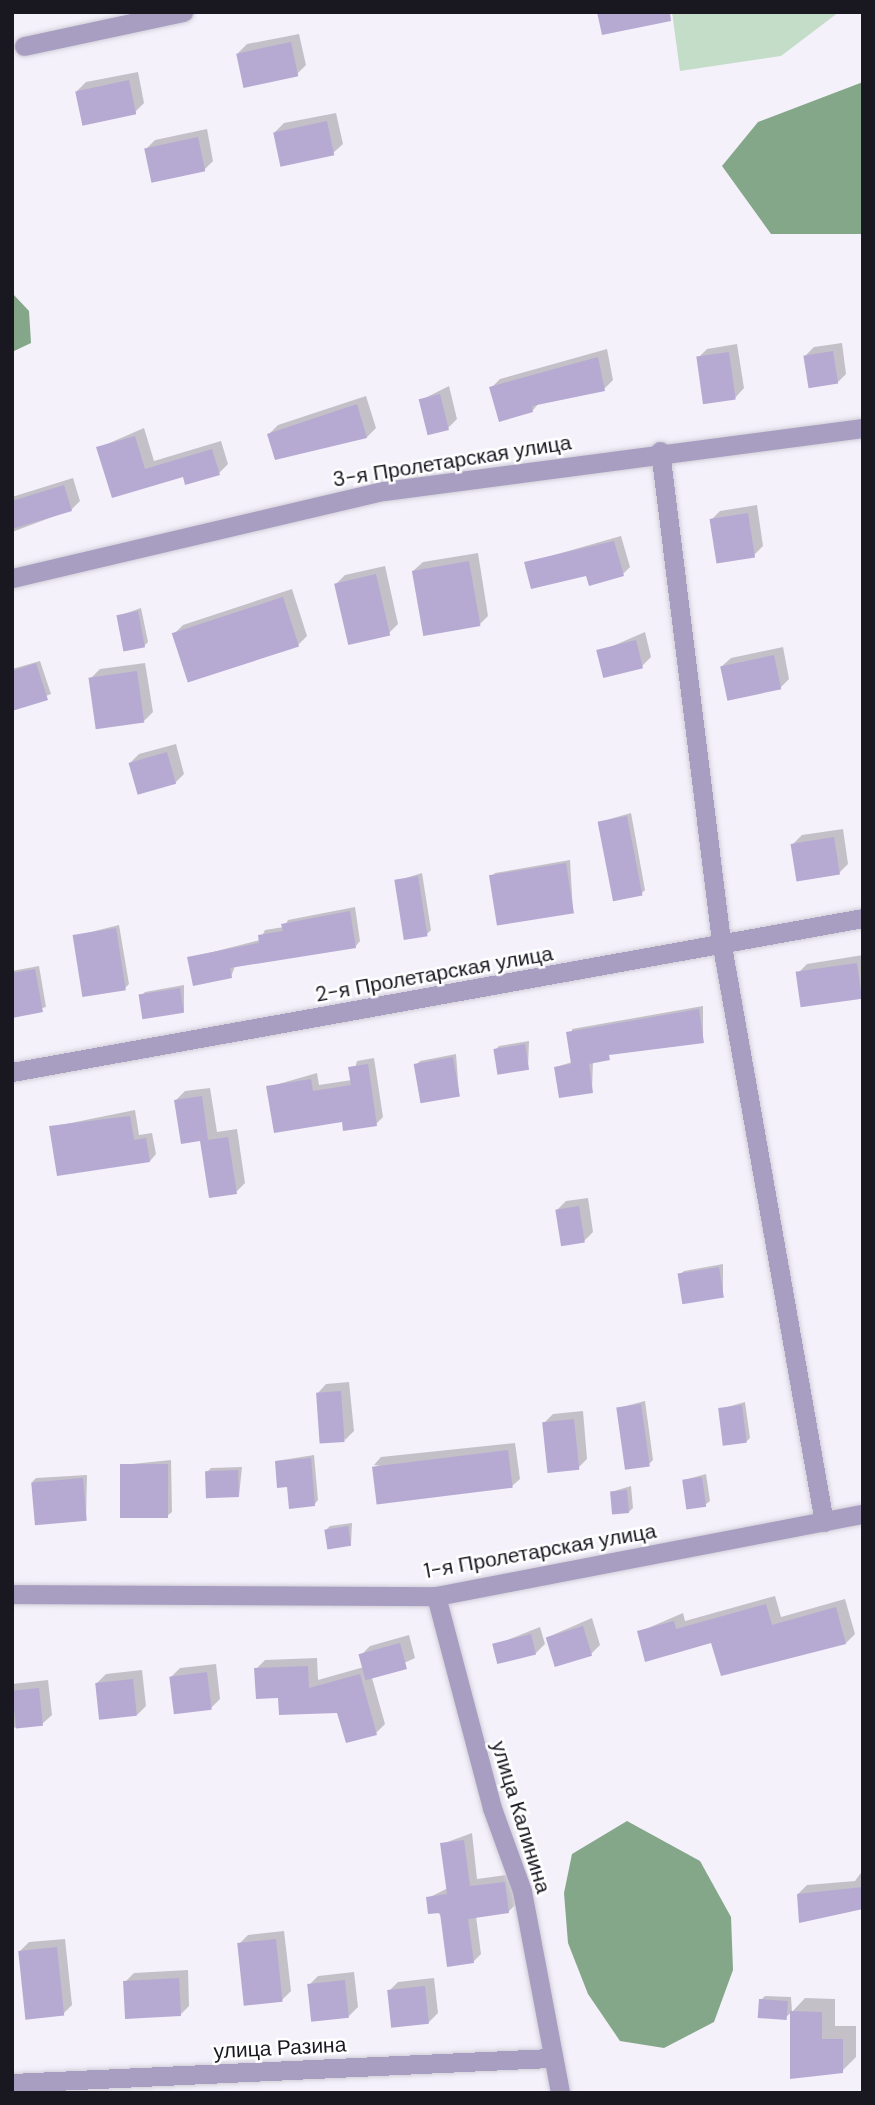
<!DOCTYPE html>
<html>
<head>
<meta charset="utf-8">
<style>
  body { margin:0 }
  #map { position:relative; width:875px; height:2105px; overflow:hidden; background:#f4f1fb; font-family:"DM Sans",sans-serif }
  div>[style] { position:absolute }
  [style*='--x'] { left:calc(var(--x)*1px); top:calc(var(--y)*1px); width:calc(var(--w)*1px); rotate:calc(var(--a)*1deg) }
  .green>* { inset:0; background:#c4ddc8 }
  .water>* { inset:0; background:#84a789 }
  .shadow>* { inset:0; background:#0003 }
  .building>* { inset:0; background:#b6aad3; transform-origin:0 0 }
  .roads { filter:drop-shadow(0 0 2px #d1ced8) drop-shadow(0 0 2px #d1ced8) }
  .street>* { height:19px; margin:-9.5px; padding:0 9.5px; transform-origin:9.5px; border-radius:9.5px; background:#a89ec2 }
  span { translate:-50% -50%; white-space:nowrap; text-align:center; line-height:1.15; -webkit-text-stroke:5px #fff; paint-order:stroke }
  .street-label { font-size:21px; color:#191720 }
  .frame { position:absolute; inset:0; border:14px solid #191720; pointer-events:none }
</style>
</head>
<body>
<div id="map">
  <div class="green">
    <div style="clip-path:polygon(672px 12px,839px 12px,781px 56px,680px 71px)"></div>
  </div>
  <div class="water">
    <div style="clip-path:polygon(863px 82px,863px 234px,771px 234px,722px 166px,758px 122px)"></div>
    <div style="clip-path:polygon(13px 294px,29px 311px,31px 343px,12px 352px)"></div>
    <div style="clip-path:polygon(627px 1821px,700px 1861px,731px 1917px,733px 1970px,714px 2022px,664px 2048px,620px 2041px,588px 1994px,568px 1943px,564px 1893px,572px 1854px)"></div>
  </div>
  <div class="shadow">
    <div style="clip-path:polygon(299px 34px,306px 65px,297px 74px,238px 53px,247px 44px)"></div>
    <div style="clip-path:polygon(138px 72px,144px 103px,135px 112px,77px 91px,86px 82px)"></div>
    <div style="clip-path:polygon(336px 113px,343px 144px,333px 153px,275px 132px,284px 123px)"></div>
    <div style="clip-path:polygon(207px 129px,213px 161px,204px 170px,146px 149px,155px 140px)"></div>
    <div style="clip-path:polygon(842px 343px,846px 374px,837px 383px,805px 356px,814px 347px)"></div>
    <div style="clip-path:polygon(737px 344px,744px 388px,735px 398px,698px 358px,707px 349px)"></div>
    <div style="clip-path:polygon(607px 349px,613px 380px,604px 389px,540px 402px,533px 410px,491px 388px,500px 379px)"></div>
    <div style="clip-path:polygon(449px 386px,457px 419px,448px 428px,421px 400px)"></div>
    <div style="clip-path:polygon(366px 396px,376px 428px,367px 437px,269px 434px,278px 425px)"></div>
    <div style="clip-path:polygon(144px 428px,154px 461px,221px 441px,228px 464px,219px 473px,184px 475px,113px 496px,98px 448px)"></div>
    <div style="clip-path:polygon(73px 478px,80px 501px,71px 510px,12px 532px,12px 497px)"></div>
    <div style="clip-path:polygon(757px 505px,763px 546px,754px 555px,711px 520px,720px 511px)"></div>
    <div style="clip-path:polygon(621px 536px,630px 567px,623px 574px,526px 563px)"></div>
    <div style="clip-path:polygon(478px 553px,488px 616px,479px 625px,413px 571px,423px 562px)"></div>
    <div style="clip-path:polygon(385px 566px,398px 624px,389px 633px,336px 584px,345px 575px)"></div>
    <div style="clip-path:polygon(292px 589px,307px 636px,298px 645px,174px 634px,183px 625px)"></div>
    <div style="clip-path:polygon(141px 608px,148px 642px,144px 646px,118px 616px)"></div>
    <div style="clip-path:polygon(645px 632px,651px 657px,642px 666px,599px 652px)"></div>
    <div style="clip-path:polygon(783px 647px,789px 679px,780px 688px,721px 667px,731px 658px)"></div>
    <div style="clip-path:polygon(40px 661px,51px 694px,12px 709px,12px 669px)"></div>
    <div style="clip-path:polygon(145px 663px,153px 712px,143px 722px,91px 678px,100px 669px)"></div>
    <div style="clip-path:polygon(176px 744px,184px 774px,175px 783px,130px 763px,139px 754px)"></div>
    <div style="clip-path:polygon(631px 813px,645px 890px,641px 894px,599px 822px)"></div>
    <div style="clip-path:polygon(843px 829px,848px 864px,839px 873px,793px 844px,802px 835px)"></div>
    <div style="clip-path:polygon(570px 860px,573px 912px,491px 877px,495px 873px)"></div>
    <div style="clip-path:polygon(422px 873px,431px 930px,427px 934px,396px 881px)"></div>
    <div style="clip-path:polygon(355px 907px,360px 941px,355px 947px,235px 966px,231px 977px,189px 958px,260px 940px,265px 930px,284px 927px,288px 920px)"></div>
    <div style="clip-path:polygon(119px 925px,129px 984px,125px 988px,75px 936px)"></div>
    <div style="clip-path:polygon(863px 955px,861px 997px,798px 973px,807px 964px)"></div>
    <div style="clip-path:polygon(39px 966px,46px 1007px,12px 1016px,12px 971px)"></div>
    <div style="clip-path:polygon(184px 985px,184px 1012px,141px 996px,145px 992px)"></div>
    <div style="clip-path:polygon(703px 1006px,703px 1041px,613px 1052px,593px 1061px,592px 1091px,556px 1067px,572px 1062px,572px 1029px)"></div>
    <div style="clip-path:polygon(529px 1041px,528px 1068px,495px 1050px,499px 1046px)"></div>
    <div style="clip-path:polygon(456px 1054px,459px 1094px,416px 1065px,420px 1061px)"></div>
    <div style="clip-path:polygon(374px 1058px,383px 1117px,376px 1124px,343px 1120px,268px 1087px,317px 1073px,319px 1085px,352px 1080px,357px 1061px)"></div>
    <div style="clip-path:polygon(210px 1088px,217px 1132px,237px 1129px,245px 1183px,236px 1192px,176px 1100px,185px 1091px)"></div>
    <div style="clip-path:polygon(135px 1110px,139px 1135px,152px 1133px,156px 1154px,150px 1161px,51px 1127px)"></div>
    <div style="clip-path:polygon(588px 1198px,593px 1232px,584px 1241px,557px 1210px,566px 1201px)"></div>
    <div style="clip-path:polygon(723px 1264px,723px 1296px,679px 1275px,684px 1271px)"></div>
    <div style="clip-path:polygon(349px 1382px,354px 1431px,345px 1440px,317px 1394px,326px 1384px)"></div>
    <div style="clip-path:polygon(645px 1401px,653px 1460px,649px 1464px,618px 1408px)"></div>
    <div style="clip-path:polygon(745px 1402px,750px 1438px,746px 1442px,720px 1409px)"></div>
    <div style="clip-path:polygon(583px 1411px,587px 1459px,578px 1468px,544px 1423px,553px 1414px)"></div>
    <div style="clip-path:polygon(515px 1443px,520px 1479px,512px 1486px,374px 1465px,381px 1457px)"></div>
    <div style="clip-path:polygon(314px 1455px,318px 1500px,314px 1505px,289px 1485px,276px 1461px)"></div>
    <div style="clip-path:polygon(171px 1460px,172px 1512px,167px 1516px,122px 1465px)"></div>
    <div style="clip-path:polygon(242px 1467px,239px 1496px,207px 1472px,211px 1468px)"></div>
    <div style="clip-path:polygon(706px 1474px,710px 1501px,705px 1505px,684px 1480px)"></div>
    <div style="clip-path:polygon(87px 1475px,86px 1519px,32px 1482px,36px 1478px)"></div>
    <div style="clip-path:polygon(631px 1486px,633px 1508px,629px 1512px,611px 1492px)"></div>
    <div style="clip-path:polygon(352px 1523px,351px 1544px,326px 1530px,330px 1526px)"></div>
    <div style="clip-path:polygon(775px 1596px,781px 1617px,845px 1599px,855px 1634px,846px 1643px,713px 1641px,639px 1632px,683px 1613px,685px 1621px)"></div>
    <div style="clip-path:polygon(592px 1618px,600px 1645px,591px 1654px,548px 1637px)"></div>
    <div style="clip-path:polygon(540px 1627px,545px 1644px,536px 1653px,495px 1645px)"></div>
    <div style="clip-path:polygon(409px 1635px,415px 1658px,372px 1678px,385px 1724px,376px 1733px,338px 1711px,280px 1696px,256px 1669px,265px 1660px,317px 1658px,318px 1680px,364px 1667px,361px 1655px,370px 1646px)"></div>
    <div style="clip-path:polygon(216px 1664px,220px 1699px,211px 1708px,171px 1677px,180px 1668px)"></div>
    <div style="clip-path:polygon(142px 1670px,146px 1706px,137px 1715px,97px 1683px,106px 1674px)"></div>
    <div style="clip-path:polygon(48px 1680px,52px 1715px,42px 1724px,12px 1728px,12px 1684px)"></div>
    <div style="clip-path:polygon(472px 1833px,477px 1879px,513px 1874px,516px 1904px,508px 1912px,476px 1916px,481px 1954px,473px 1962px,428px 1898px,448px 1888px,442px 1844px)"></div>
    <div style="clip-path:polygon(863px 1870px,863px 1907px,798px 1894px,807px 1885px,855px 1881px)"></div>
    <div style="clip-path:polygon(284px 1931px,291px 1991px,282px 2000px,239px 1944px,248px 1935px)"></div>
    <div style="clip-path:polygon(65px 1939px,72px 2005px,63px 2014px,20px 1951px,29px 1942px)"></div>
    <div style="clip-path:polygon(188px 1970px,189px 2006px,180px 2015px,125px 1982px,134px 1973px)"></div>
    <div style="clip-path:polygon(354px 1972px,358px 2007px,349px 2016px,309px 1985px,318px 1976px)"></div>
    <div style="clip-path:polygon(434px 1978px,438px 2013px,429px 2022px,389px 1991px,398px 1982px)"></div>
    <div style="clip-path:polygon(765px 1996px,791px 1997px,792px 2012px,786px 2017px,761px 2000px)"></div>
    <div style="clip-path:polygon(805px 1998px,835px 1999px,835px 2026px,856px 2026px,856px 2057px,842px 2071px,792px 2012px)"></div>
  </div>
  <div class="building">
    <div style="clip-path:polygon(597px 12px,670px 12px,671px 21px,602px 35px)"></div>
    <div style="left:291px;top:42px;width:35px;height:56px;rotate:78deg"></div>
    <div style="left:129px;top:80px;width:35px;height:55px;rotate:78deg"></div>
    <div style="left:327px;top:121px;width:35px;height:55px;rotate:78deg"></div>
    <div style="left:198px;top:137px;width:35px;height:55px;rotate:78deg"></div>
    <div style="left:833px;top:351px;width:33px;height:30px;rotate:81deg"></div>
    <div style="left:729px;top:352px;width:48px;height:33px;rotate:82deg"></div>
    <div style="clip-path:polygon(598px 357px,605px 391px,532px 406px,533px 412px,499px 422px,489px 387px)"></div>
    <div style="left:440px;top:394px;width:37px;height:22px;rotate:76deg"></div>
    <div style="clip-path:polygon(357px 404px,367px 438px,275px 460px,267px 434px)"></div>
    <div style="clip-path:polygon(135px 436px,145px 469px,212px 449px,220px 475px,185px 485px,183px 477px,112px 498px,96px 447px)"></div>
    <div style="clip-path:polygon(64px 485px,72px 511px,12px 529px,12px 501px)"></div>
    <div style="left:748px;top:513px;width:45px;height:39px;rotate:81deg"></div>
    <div style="clip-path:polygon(614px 541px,624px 576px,589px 586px,586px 576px,531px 589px,524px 562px)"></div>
    <div style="left:469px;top:561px;width:66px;height:58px;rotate:80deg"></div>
    <div style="left:376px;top:574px;width:63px;height:43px;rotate:77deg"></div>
    <div style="left:283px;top:597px;width:52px;height:117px;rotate:72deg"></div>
    <div style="left:138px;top:611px;width:37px;height:22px;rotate:79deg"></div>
    <div style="left:636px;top:640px;width:29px;height:41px;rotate:76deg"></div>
    <div style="left:774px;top:655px;width:35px;height:55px;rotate:78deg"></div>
    <div style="clip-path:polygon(36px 663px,48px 700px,12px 711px,12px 671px)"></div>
    <div style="left:137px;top:671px;width:52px;height:49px;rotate:82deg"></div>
    <div style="left:167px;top:752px;width:33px;height:40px;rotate:74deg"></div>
    <div style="left:627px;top:816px;width:81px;height:30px;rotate:79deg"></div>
    <div style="left:834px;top:837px;width:38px;height:44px;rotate:81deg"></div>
    <div style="left:566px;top:863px;width:51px;height:78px;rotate:81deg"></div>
    <div style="left:418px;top:876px;width:61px;height:24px;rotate:81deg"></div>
    <div style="clip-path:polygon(350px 911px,356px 948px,230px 968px,232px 978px,193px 986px,187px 957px,259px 943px,258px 935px,283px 931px,281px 924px)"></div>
    <div style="left:116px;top:928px;width:63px;height:44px;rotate:81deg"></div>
    <div style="left:857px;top:963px;width:36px;height:62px;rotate:82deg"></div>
    <div style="clip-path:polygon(35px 969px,43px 1012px,12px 1018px,12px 973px)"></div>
    <div style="left:180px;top:988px;width:25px;height:42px;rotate:81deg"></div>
    <div style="clip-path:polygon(699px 1009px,704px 1043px,609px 1055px,610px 1060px,589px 1064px,593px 1093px,559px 1098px,554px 1067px,571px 1064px,566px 1032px)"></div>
    <div style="left:525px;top:1044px;width:26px;height:32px;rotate:81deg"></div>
    <div style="left:453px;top:1057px;width:40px;height:40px;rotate:80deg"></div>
    <div style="clip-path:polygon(368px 1064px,377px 1126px,343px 1131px,342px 1122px,274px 1133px,266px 1086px,311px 1079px,313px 1091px,351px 1085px,348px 1067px)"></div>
    <div style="clip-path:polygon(202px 1096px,208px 1140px,228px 1137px,237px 1194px,209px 1198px,200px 1141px,181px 1144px,174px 1100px)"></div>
    <div style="clip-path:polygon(130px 1116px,134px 1140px,146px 1138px,150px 1162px,57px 1176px,49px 1126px)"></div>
    <div style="left:579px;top:1206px;width:37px;height:24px;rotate:81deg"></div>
    <div style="left:719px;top:1267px;width:31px;height:42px;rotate:81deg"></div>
    <div style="left:341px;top:1391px;width:51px;height:25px;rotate:86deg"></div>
    <div style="left:641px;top:1404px;width:63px;height:25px;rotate:82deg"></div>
    <div style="left:742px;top:1405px;width:38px;height:24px;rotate:83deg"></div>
    <div style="left:574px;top:1419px;width:51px;height:32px;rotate:84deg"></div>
    <div style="left:508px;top:1450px;width:38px;height:137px;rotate:83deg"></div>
    <div style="clip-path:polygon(311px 1458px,315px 1506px,289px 1509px,287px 1487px,277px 1488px,275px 1461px)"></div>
    <div style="left:120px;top:1464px;width:48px;height:54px"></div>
    <div style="left:238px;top:1470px;width:27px;height:33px;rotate:88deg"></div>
    <div style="left:702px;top:1477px;width:30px;height:20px;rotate:82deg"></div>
    <div style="left:83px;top:1478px;width:43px;height:52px;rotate:85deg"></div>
    <div style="left:627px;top:1490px;width:23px;height:17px;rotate:85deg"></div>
    <div style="left:348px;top:1526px;width:20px;height:24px;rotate:81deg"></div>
    <div style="clip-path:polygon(766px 1604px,772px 1625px,836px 1607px,846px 1644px,721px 1676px,711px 1643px,645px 1662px,637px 1631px,674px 1621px,676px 1629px)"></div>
    <div style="left:583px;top:1626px;width:31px;height:39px;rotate:73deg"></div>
    <div style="left:531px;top:1634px;width:21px;height:40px;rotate:76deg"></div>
    <div style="left:400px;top:1643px;width:27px;height:43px;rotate:75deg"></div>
    <div style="clip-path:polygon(308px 1666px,309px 1688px,360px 1674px,377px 1735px,346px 1743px,337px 1713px,279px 1715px,278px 1698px,256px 1699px,254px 1668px)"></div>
    <div style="left:207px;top:1672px;width:38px;height:38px;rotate:83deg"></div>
    <div style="left:133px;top:1679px;width:37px;height:38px;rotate:84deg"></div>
    <div style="left:39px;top:1688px;width:38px;height:27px;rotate:84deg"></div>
    <div style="clip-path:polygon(464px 1840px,470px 1886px,505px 1882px,509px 1913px,468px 1919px,474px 1963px,447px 1967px,440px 1913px,428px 1914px,426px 1897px,447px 1894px,440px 1843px)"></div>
    <div style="clip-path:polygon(863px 1887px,863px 1909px,799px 1923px,797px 1894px)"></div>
    <div style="left:276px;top:1939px;width:63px;height:39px;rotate:84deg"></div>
    <div style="left:57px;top:1947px;width:69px;height:39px;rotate:84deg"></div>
    <div style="left:179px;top:1978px;width:38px;height:56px;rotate:87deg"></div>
    <div style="left:345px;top:1980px;width:38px;height:38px;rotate:84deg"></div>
    <div style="left:425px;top:1986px;width:38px;height:38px;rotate:84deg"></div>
    <div style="left:759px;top:1999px;width:29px;height:19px;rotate:4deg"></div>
    <div style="clip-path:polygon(790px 2011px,822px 2012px,822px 2039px,843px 2039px,843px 2073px,790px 2079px)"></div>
  </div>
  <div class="roads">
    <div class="street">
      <div style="--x:24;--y:46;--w:163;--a:-12.1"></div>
      <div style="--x:660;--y:451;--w:499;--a:82.9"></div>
      <div style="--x:722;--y:946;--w:585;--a:79.96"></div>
      <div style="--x:12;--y:578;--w:382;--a:-13.2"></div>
      <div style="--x:384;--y:491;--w:483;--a:-7.5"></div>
      <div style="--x:12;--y:1072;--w:865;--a:-10.26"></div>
      <div style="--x:12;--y:1594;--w:424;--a:0.3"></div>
      <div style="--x:436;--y:1596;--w:435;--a:-10.9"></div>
      <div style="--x:436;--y:1596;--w:219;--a:75.2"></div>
      <div style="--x:492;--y:1808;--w:88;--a:70.1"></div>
      <div style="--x:522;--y:1891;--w:206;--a:79.3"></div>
      <div style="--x:12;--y:2083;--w:539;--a:-2.66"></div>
    </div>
  </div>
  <div class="street-label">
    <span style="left:452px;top:461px;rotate:-9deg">3-я Пролетарская улица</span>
    <span style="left:434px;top:974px;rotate:-10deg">2-я Пролетарская улица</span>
    <span style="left:540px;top:1551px;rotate:-10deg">1-я Пролетарская улица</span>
    <span style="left:521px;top:1817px;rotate:73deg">улица Калинина</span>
    <span style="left:280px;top:2048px;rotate:-3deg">улица Разина</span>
  </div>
  <div class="frame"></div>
</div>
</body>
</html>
